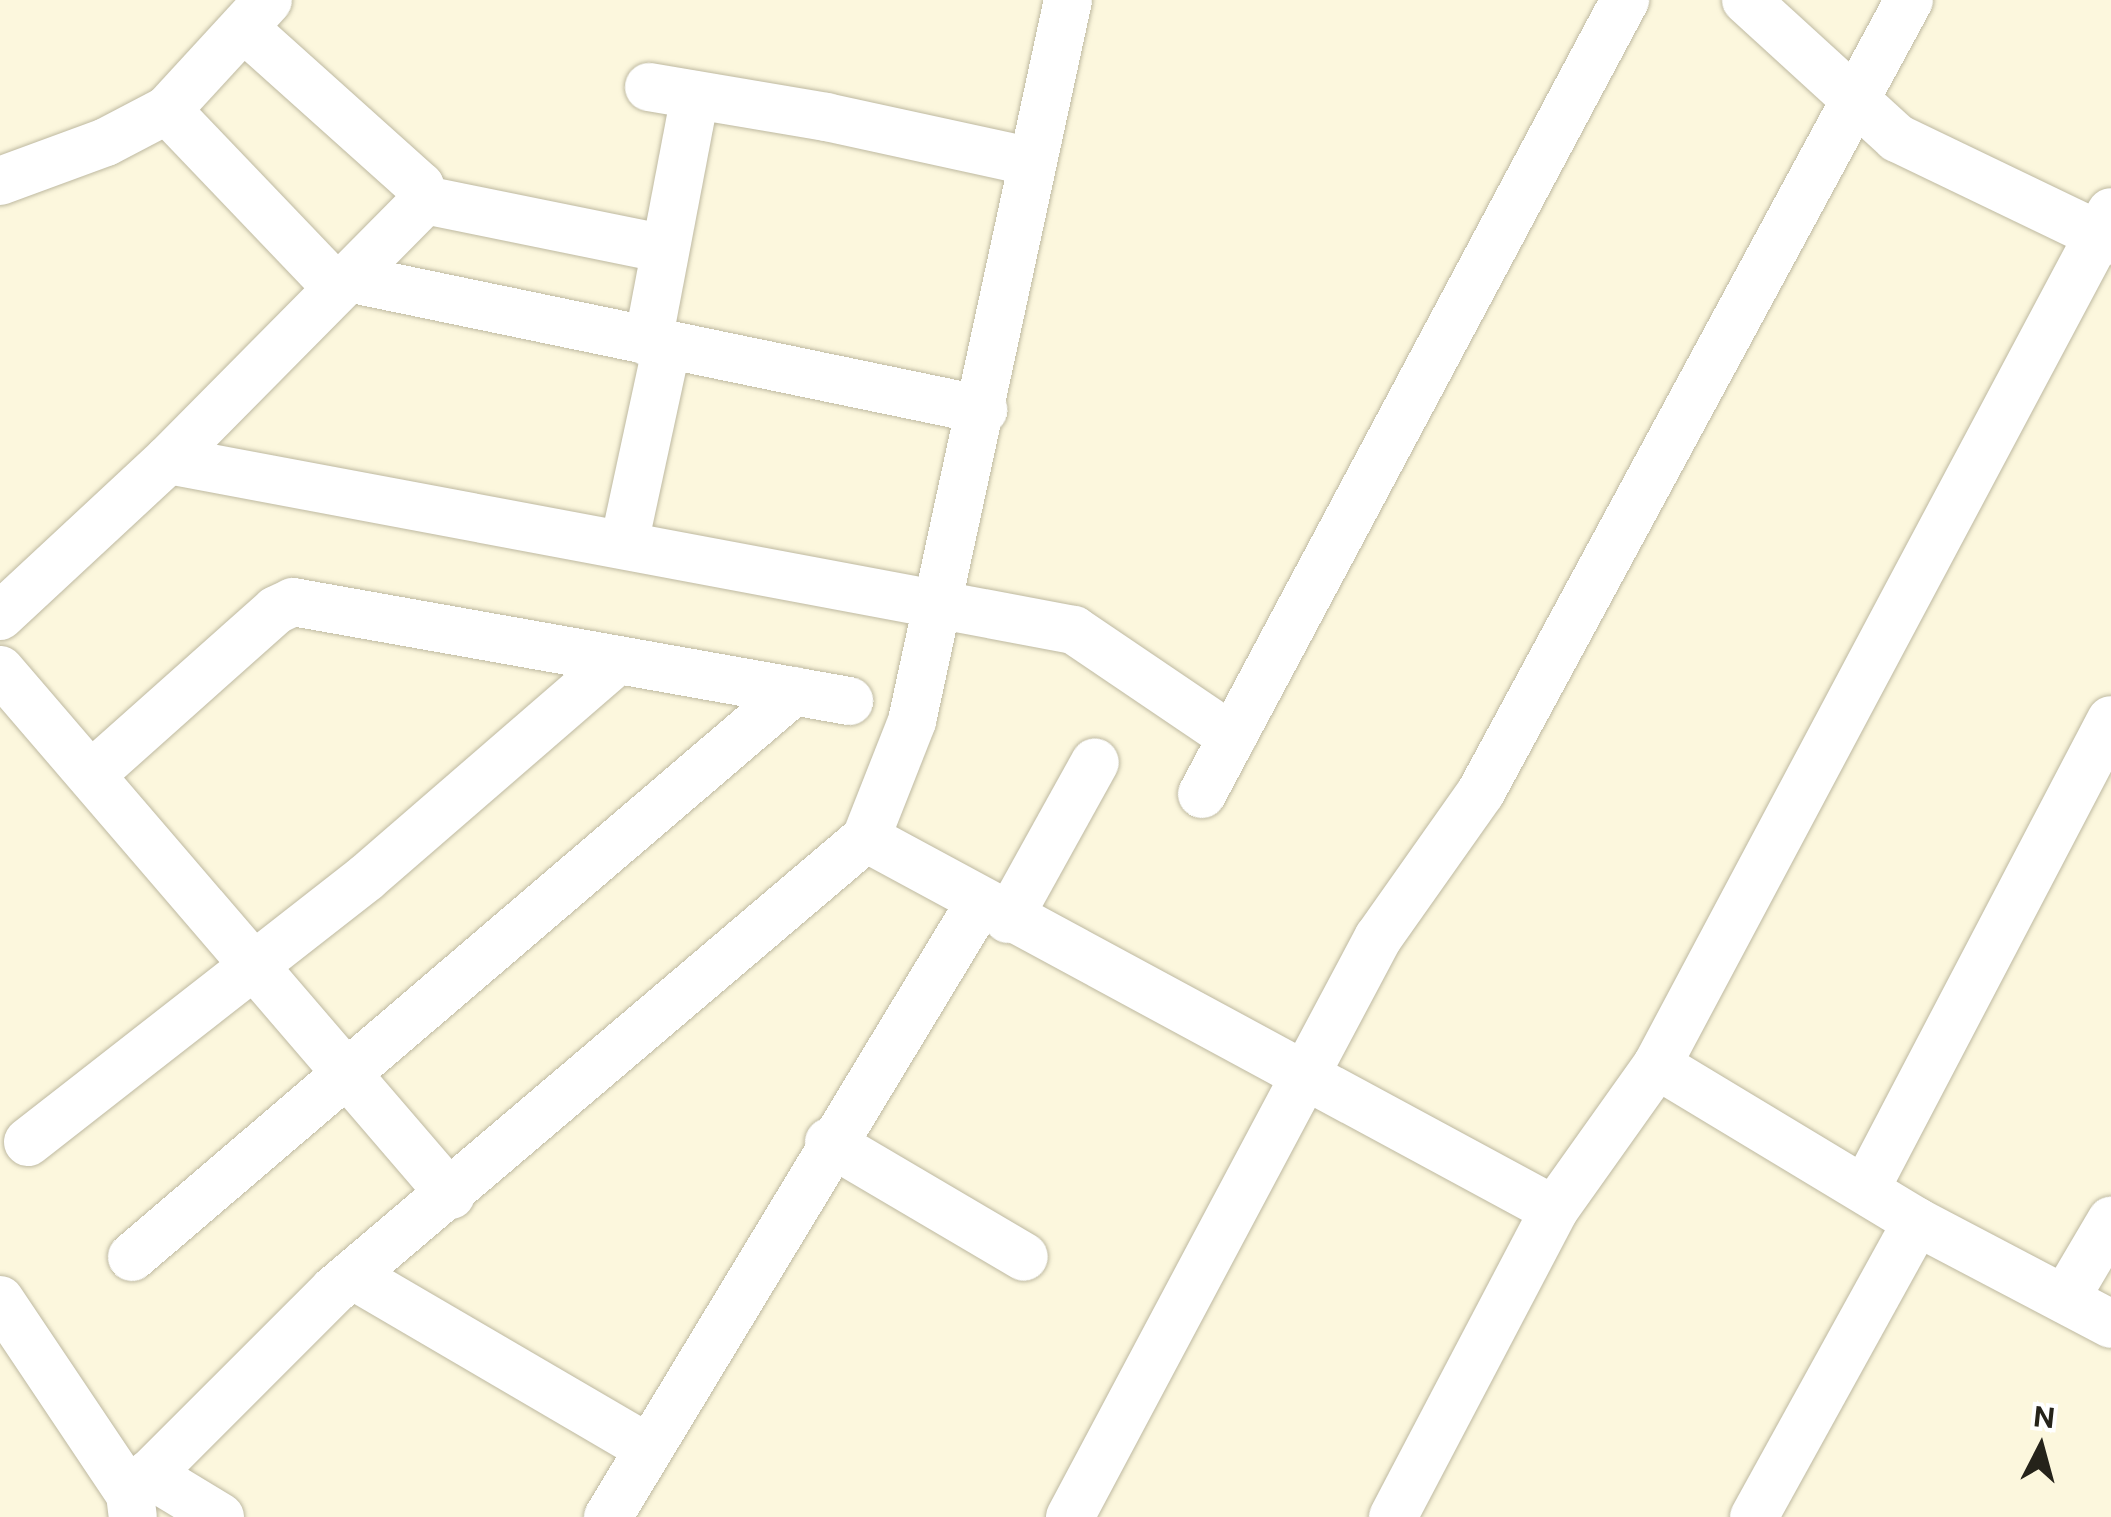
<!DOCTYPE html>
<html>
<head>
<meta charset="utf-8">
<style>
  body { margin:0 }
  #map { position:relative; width:2111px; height:1517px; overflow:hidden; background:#fcf7dd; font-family:"Public Sans",sans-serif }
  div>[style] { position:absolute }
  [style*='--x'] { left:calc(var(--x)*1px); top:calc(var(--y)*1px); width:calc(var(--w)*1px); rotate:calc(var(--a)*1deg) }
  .roads { filter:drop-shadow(0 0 2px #beb9a1) drop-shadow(0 0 2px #beb9a1) }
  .minor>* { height:48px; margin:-24px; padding:0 24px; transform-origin:24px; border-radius:24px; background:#fff }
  span { translate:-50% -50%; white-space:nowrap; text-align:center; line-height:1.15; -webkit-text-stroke:10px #fff; paint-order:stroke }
  .north { position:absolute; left:1991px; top:1397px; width:100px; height:100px; -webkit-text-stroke:8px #fff; paint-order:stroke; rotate:6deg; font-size:28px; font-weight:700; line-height:40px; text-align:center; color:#25231a }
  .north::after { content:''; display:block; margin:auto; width:35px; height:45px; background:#25231a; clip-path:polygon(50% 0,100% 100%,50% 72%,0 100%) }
</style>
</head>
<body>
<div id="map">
  <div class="roads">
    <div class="minor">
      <div style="--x:1746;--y:0;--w:205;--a:42.4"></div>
      <div style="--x:1897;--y:138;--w:237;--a:25.7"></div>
      <div style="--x:649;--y:87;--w:180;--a:9.6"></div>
      <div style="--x:826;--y:117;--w:211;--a:12.3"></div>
      <div style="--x:167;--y:110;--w:246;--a:46.3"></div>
      <div style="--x:0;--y:181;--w:113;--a:-20.2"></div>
      <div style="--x:106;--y:142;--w:69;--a:-27.7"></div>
      <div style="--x:167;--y:110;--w:149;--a:-47.4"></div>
      <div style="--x:425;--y:200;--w:245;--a:11.5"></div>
      <div style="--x:348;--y:278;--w:649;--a:11.74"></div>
      <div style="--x:648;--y:342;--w:251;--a:-79.2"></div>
      <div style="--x:168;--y:460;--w:922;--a:10.63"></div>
      <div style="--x:1074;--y:630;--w:191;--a:34.1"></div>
      <div style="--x:624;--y:544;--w:204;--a:-77.8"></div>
      <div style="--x:0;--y:616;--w:229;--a:-42.9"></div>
      <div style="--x:168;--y:460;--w:366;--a:-45.3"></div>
      <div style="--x:425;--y:200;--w:15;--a:-110"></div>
      <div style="--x:420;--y:186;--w:235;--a:-138.1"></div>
      <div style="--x:0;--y:670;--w:692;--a:49.34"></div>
      <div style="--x:92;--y:774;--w:246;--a:-41.7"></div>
      <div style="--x:276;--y:610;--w:19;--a:-25"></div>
      <div style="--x:293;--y:602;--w:565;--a:10.1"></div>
      <div style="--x:1202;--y:794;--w:900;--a:-61.95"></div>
      <div style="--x:866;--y:838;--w:126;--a:-68.5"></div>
      <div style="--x:912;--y:721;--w:738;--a:-77.79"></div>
      <div style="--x:1008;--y:919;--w:179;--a:-61"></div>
      <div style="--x:1657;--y:1065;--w:966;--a:-61.98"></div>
      <div style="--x:28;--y:1142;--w:430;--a:-38"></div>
      <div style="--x:367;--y:877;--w:328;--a:-40.9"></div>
      <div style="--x:829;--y:1142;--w:226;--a:30.5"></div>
      <div style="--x:1866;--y:1188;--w:528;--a:-62.37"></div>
      <div style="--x:132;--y:1257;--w:871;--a:-40.53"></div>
      <div style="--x:352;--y:1275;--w:343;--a:30.3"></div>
      <div style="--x:2065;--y:1299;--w:91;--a:-59.5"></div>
      <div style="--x:0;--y:1300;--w:234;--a:56.2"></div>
      <div style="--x:130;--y:1494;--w:23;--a:83"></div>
      <div style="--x:149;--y:1474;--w:83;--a:31.2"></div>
      <div style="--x:130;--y:1494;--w:288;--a:-45"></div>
      <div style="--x:334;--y:1290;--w:698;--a:-40.35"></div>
      <div style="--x:866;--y:838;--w:782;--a:28.4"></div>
      <div style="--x:1554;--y:1210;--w:178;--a:-54.6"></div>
      <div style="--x:1657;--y:1065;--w:304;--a:31.1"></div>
      <div style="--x:1917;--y:1222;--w:219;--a:27.7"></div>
      <div style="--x:608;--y:1517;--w:717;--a:-58.82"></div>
      <div style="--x:1070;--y:1517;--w:656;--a:-61.99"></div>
      <div style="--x:1378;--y:938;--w:179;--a:-54.8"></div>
      <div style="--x:1481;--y:792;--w:900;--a:-61.61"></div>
      <div style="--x:1393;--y:1517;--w:347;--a:-62.3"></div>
      <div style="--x:1754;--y:1517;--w:337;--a:-61.1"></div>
    </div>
  </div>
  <div class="north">N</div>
</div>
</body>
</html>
